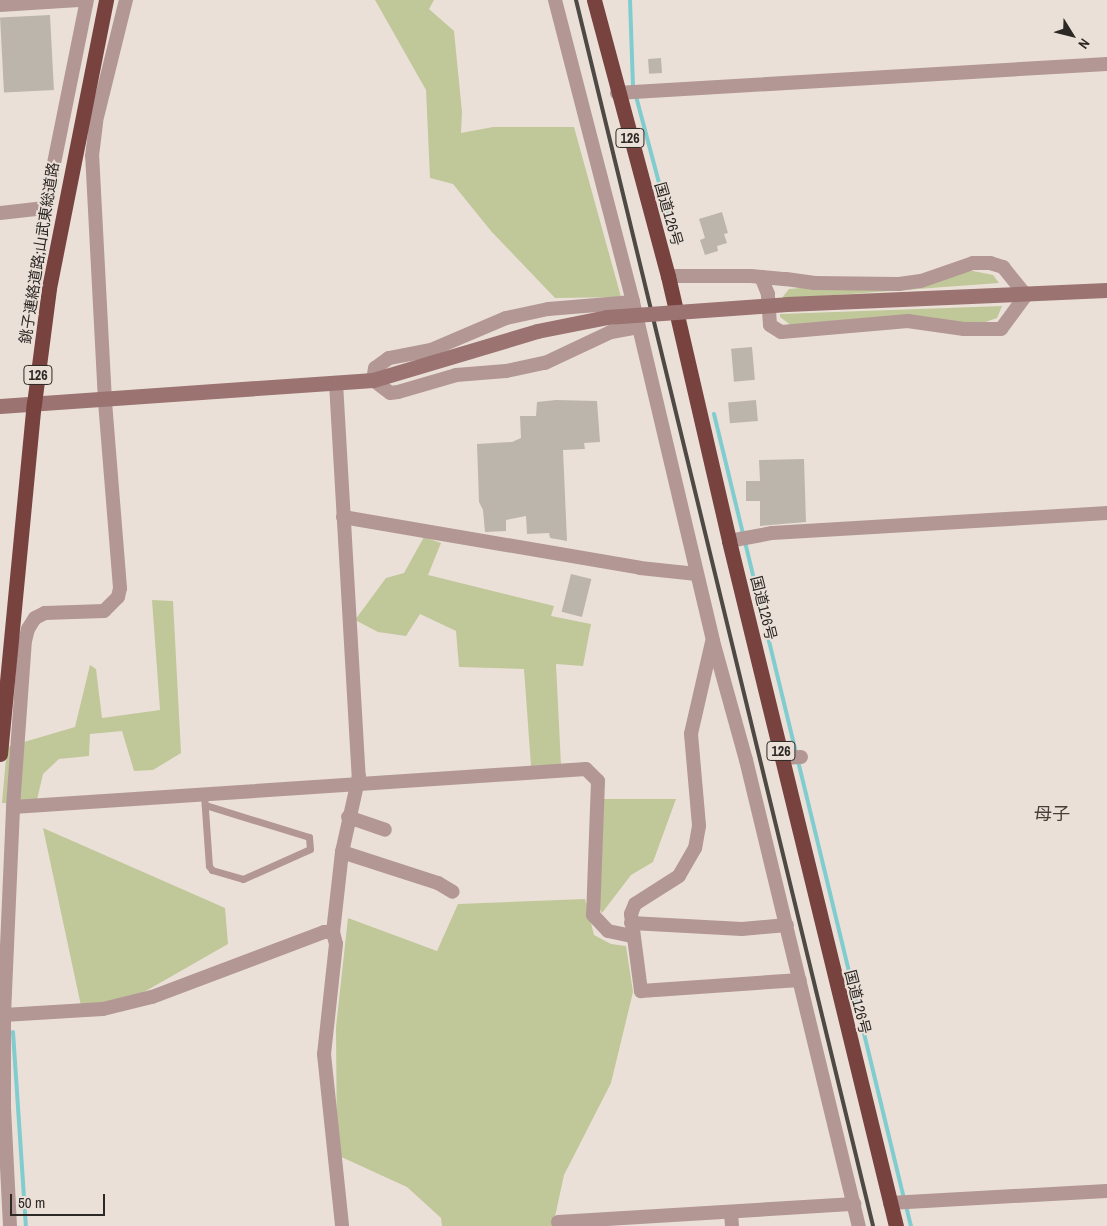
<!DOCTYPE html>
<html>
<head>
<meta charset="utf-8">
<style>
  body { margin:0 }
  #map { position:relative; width:1107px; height:1226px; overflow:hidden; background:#ebe0d8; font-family:"Archivo Narrow","Noto Sans JP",sans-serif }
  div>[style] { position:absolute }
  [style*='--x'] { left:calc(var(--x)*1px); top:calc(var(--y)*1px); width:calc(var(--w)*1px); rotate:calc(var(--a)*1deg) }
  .green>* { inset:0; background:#c0c799 }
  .stream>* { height:4px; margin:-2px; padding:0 2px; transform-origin:2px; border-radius:2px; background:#80cccf }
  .building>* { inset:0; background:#bcb5ab; transform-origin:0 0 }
  .lane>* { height:7px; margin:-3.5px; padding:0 3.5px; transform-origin:3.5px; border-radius:3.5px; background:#b39795 }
  .street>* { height:14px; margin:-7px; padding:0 7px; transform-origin:7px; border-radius:7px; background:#b39795 }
  .secondary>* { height:15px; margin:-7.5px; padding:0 7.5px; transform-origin:7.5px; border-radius:7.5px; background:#9b7370 }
  .highway>* { height:15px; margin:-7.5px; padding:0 7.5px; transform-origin:7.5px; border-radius:7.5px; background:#78423f }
  .rail>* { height:4px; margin:-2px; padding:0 2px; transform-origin:2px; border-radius:2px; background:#4e4945 }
  .secondary-bridge>* { height:15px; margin:-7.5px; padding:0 7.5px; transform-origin:7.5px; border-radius:7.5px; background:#9b7370 }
  span { translate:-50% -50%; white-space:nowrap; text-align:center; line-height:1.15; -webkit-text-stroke:4px #ebe0d8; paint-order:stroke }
  .shield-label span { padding:1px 4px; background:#ebe0d8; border:1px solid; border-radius:4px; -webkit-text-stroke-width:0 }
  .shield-label { font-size:14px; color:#2c2825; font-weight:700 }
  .street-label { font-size:15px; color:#2c2825 }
  .quarter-label { font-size:18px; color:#483f39 }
  .north { position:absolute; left:1047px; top:10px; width:50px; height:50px; -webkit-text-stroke:4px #ebe0d8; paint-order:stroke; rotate:126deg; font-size:14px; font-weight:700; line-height:20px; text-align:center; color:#2c2825 }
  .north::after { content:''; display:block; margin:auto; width:18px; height:22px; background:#2c2825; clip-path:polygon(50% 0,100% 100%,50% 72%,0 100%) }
  .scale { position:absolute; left:10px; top:1194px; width:95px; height:22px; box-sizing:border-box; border:2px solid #2c2825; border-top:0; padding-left:6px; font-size:15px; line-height:18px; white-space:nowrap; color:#2c2825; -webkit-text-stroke:4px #ebe0d8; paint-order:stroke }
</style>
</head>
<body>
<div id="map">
  <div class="green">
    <div style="clip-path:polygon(375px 0,434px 0,429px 9px,454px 31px,462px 112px,461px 133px,493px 127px,574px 127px,621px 297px,555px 298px,491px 231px,453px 184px,430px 178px,426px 90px)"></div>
    <div style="clip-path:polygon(973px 271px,993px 275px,999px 283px,781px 299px,789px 289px)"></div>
    <div style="clip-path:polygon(1002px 306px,997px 318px,977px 325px,879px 317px,792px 326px,780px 317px,780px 314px)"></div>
    <div style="clip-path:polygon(424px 537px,441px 543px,428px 575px,554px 606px,551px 616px,591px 624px,583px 666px,556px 664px,561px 765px,531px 766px,524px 669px,459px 667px,456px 631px,420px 614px,406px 636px,378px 632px,355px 620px,386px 578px,404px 573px)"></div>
    <div style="clip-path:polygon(152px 600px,173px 601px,181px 753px,153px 770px,134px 771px,122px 731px,90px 734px,89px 756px,59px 759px,43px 774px,36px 804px,2px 803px,7px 747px,75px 727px,90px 665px,96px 669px,102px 718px,160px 710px)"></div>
    <div style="clip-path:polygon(603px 799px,676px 799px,653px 862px,631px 875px,602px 913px,597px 903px)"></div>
    <div style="clip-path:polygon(43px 828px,225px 908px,228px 944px,102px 1016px,81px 1006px)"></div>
    <div style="clip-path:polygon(585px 899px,594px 935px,611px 944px,626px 946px,633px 992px,611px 1083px,564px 1175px,553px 1226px,442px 1226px,441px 1218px,407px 1187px,337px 1155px,336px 1027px,348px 918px,437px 951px,458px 904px)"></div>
  </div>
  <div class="stream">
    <div style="--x:630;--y:0;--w:85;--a:88"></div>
    <div style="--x:633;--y:85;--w:159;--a:75.1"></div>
    <div style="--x:714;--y:414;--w:808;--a:76.39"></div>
    <div style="--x:13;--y:1032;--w:194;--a:86.2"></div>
    <div style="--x:906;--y:1206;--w:21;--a:76"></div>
  </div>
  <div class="building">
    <div style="left:50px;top:15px;width:75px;height:50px;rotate:87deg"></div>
    <div style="left:661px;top:58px;width:15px;height:13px;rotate:86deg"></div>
    <div style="clip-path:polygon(722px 212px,728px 233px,724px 234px,727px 243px,717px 246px,718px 251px,705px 255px,700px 240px,705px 238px,699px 219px)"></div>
    <div style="left:752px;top:347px;width:33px;height:21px;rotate:85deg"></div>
    <div style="clip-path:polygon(556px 400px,597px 401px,600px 442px,584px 443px,585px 449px,563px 450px,567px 541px,550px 538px,549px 533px,527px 534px,526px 516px,506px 520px,506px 531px,485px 532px,483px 510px,479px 502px,477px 444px,512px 442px,521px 438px,520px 416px,536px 416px,537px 402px)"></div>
    <div style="left:756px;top:400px;width:21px;height:28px;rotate:85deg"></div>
    <div style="clip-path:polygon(804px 459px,806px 522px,760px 526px,760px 501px,746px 501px,746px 481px,760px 481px,759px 460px)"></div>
    <div style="left:571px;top:574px;width:21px;height:39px;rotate:14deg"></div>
  </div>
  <div class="lane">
    <div style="--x:204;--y:795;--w:71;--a:86"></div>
    <div style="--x:209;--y:866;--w:5;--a:53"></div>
    <div style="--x:212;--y:870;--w:32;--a:16"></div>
    <div style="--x:243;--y:879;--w:73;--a:-24.1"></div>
    <div style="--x:310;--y:849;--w:12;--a:-95"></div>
    <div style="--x:309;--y:837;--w:109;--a:-162.9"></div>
  </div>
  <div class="street">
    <div style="--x:555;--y:0;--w:312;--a:75.5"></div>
    <div style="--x:633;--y:302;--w:348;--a:76.7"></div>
    <div style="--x:713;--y:641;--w:123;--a:74.5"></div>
    <div style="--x:746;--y:760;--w:480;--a:76.4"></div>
    <div style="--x:0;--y:5;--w:79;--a:-3.6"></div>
    <div style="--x:617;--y:93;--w:491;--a:-3.4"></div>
    <div style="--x:0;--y:213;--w:45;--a:-6.3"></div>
    <div style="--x:45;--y:208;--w:212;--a:-78.6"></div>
    <div style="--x:668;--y:276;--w:83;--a:0"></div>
    <div style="--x:751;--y:276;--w:10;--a:6"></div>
    <div style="--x:761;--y:277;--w:25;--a:5"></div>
    <div style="--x:786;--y:279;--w:29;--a:8"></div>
    <div style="--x:815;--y:283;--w:84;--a:0.7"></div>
    <div style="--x:899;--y:284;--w:22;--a:-8"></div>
    <div style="--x:921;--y:281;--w:55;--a:-19.1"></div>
    <div style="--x:973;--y:263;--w:17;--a:0"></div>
    <div style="--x:990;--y:263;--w:14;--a:17"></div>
    <div style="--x:1003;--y:267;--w:36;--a:51"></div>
    <div style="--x:1026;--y:295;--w:42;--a:126.3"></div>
    <div style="--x:1001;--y:329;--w:37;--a:180"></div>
    <div style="--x:964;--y:329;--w:57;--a:-171.9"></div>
    <div style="--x:908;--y:321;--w:127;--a:175"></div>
    <div style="--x:781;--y:332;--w:13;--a:-148"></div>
    <div style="--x:770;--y:325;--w:31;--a:-94"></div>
    <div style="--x:768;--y:294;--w:18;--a:-112"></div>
    <div style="--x:633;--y:302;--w:85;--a:175.3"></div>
    <div style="--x:548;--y:309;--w:43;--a:167.9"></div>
    <div style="--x:506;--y:318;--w:82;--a:156.9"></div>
    <div style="--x:431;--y:350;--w:43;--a:169.2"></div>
    <div style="--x:389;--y:358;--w:17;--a:144"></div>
    <div style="--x:375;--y:368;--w:12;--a:99"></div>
    <div style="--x:373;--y:380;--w:21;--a:37"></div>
    <div style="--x:390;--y:393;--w:8;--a:-7"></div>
    <div style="--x:398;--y:392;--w:60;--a:-16.3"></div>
    <div style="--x:456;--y:375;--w:50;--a:-4.6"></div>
    <div style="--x:506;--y:371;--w:40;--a:-12"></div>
    <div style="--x:545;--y:363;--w:73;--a:-25.2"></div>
    <div style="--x:611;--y:332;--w:28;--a:-10"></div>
    <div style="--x:336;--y:383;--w:394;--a:86.7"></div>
    <div style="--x:359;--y:776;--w:78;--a:102.6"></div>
    <div style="--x:342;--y:852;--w:81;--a:96.4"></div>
    <div style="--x:333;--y:932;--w:12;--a:76"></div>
    <div style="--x:336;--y:944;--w:111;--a:96.2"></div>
    <div style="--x:324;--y:1054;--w:173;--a:84"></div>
    <div style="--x:343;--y:517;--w:301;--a:9.7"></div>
    <div style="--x:640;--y:568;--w:57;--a:6"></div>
    <div style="--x:729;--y:541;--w:44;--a:-10.5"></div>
    <div style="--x:772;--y:533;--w:336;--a:-3.4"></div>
    <div style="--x:712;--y:642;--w:94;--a:102.9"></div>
    <div style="--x:691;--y:734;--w:92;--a:85"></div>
    <div style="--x:699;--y:826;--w:22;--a:100"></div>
    <div style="--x:695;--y:848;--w:32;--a:120"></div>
    <div style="--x:679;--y:876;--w:52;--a:147.5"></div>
    <div style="--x:635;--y:904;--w:11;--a:112"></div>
    <div style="--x:631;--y:914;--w:78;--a:82.6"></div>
    <div style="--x:641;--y:991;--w:159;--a:-4"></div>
    <div style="--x:782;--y:758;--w:19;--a:-3"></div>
    <div style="--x:13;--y:807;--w:574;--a:-3.79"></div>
    <div style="--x:586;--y:769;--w:17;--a:45"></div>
    <div style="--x:598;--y:781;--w:134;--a:92.1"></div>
    <div style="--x:593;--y:915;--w:22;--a:47"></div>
    <div style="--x:608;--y:931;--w:25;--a:12"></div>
    <div style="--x:348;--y:817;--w:39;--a:19"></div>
    <div style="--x:342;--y:852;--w:101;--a:17.9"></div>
    <div style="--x:438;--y:883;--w:17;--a:31"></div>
    <div style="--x:631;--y:923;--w:111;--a:3.1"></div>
    <div style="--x:742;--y:929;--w:45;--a:-5.1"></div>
    <div style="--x:4;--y:1015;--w:99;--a:-3.5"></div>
    <div style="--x:103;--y:1009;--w:50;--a:-13.8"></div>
    <div style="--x:152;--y:997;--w:184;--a:-20.7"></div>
    <div style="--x:324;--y:932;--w:9;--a:0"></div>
    <div style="--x:890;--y:1203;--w:217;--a:-3.2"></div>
    <div style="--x:731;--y:1212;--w:14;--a:86"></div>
    <div style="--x:558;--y:1222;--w:297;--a:-3.5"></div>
    <div style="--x:10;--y:1226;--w:120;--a:-92.9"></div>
    <div style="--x:4;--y:1106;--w:91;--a:-90"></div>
    <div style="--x:4;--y:1015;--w:208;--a:-87.5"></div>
    <div style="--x:13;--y:807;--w:166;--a:-85.9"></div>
    <div style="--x:25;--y:641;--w:12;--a:-76"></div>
    <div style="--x:28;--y:629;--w:13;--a:-58"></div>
    <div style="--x:35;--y:618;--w:11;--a:-27"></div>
    <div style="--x:45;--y:613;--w:59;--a:-1.9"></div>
    <div style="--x:104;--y:611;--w:20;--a:-45"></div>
    <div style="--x:118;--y:597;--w:9;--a:-77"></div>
    <div style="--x:120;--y:588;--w:188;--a:-94.6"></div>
    <div style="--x:105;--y:401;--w:245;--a:-93"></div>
    <div style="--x:92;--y:156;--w:35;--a:-83"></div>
    <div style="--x:96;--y:121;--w:125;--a:-76.1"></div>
  </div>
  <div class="secondary">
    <div style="--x:787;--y:304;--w:320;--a:-2.5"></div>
    <div style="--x:0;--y:406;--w:374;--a:-4"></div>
    <div style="--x:373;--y:380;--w:171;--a:-16.6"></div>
  </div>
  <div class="highway">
    <div style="--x:594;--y:0;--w:286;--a:75"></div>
    <div style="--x:668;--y:276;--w:272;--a:77"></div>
    <div style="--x:729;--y:541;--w:705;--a:76.3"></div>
    <div style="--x:0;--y:754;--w:352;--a:-84.5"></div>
    <div style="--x:34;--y:404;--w:117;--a:-82.6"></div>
    <div style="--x:49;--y:288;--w:294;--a:-78.8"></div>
  </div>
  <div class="rail">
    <div style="--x:576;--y:0;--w:1261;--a:76.38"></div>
  </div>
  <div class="secondary-bridge">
    <div style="--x:537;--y:331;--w:71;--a:-11.3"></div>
    <div style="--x:607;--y:317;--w:180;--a:-4.1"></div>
  </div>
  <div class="shield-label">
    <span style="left:630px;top:138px">126</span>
    <span style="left:38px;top:375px">126</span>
    <span style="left:781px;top:751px">126</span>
  </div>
  <div class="street-label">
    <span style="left:669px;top:214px;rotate:74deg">国道126号</span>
    <span style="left:39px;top:253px;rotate:-81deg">銚子連絡道路;山武東総道路</span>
    <span style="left:764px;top:608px;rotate:76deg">国道126号</span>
    <span style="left:858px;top:1002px;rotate:76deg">国道126号</span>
  </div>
  <div class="quarter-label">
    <span style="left:1052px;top:814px">母子</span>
  </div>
  <div class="north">N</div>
  <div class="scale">50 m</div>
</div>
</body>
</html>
